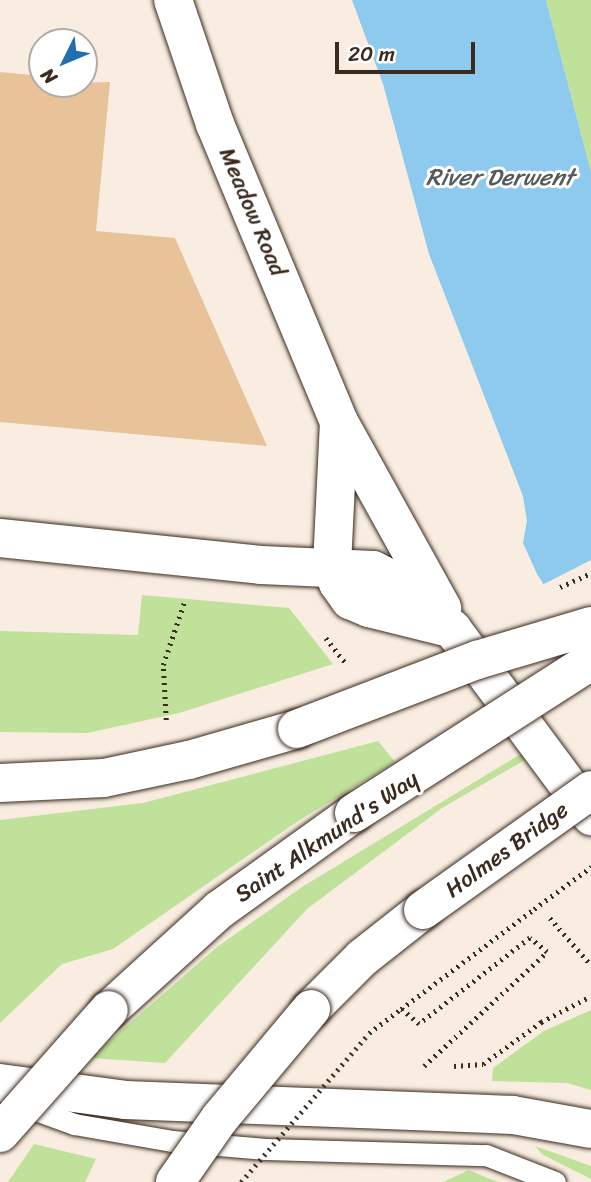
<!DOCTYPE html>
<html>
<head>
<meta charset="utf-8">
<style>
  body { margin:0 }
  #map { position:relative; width:591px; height:1182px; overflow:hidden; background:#f8ede0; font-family:Sriracha,sans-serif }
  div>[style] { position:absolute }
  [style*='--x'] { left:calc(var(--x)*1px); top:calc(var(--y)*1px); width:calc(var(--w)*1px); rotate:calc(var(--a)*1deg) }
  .green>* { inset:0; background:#bfe19a }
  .water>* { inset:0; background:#8dcaed }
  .pier>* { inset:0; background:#f8ede0 }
  .building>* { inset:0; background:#e8c399 }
  .path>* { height:4.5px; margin-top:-2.25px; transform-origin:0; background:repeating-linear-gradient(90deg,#3b2a1e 0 2px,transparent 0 7px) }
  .roads { filter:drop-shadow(0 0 2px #3b2a1e) drop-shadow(0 0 2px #3b2a1e) }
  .service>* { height:21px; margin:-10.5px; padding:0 10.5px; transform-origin:10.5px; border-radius:10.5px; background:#fff }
  .minor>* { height:38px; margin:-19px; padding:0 19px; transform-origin:19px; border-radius:19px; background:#fff }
  .primary>* { height:38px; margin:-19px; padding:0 19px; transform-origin:19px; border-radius:19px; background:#fff }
  .path-bridge>* { height:4.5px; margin-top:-2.25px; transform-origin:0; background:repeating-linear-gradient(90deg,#3b2a1e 0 2px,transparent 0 7px) }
  .bridges { filter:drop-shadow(0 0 2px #3b2a1e) drop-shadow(0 0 2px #3b2a1e) }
  .primary-bridge>* { height:38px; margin:-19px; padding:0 19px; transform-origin:19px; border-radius:19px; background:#fff }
  span { translate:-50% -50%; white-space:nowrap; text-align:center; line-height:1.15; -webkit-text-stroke:6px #fff; paint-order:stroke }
  .street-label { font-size:23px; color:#3b2a1e }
  .water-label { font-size:24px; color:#545a5c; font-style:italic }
  .north { position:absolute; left:28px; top:28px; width:70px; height:70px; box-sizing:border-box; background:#fff; border:2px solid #b1aaa5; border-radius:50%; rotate:227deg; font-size:19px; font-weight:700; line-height:28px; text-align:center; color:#3b2a1e }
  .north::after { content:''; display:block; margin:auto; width:24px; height:32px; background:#1f6fb2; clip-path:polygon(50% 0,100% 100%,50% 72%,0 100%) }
  .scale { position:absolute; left:335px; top:42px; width:140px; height:32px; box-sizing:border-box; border:4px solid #3b2a1e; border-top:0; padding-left:9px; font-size:21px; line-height:24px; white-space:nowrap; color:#3b2a1e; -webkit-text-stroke:5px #fff; paint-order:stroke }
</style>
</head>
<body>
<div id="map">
  <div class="green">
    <div style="clip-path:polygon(546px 0,591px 0,591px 172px)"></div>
    <div style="clip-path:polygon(142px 595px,289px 608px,333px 664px,179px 713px,87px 733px,0 732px,0 631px,138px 635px)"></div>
    <div style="clip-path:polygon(378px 741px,395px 762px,298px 821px,113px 949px,62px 964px,0 1023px,0 820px,143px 803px)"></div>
    <div style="clip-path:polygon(524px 752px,530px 757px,442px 808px,307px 909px,165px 1063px,90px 1058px,217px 947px,302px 887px)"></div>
    <div style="clip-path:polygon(591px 1010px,591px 1090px,567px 1083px,492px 1081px,493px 1068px,544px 1031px)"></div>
    <div style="clip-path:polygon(34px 1144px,96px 1159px,85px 1182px,8px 1182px)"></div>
    <div style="clip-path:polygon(535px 1146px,591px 1166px,591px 1179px,543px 1155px)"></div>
    <div style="clip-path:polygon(469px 1170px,485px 1177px,499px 1182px,443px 1182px)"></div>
  </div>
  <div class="water">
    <div style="clip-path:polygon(352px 0,546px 0,591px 172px,591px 659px,537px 574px,523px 543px,527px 521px,523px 496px,429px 254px,383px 84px)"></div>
  </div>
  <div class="pier">
    <div style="clip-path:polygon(591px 560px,591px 662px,540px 586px)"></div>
  </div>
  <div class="building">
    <div style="clip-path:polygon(0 72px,42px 76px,42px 84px,110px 82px,96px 231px,175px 238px,267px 446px,0 422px)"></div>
  </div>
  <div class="path">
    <div style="--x:326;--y:638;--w:31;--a:52"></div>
    <div style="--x:166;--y:720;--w:55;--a:-93.1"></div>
    <div style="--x:163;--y:665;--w:69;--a:-71.3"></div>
    <div style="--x:550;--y:918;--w:62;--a:48.9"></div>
    <div style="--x:369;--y:1033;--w:40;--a:-37"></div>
    <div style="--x:424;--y:1066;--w:168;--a:-42.8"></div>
    <div style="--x:547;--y:952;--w:22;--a:-141"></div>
    <div style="--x:530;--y:938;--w:140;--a:142.2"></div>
    <div style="--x:419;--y:1024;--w:23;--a:-140"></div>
    <div style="--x:401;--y:1009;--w:166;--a:-36.9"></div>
    <div style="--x:454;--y:1066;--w:29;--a:-4"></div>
    <div style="--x:483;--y:1064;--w:72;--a:-35.9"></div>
    <div style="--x:541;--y:1022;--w:56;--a:-27.5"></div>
  </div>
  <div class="roads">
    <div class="service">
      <div style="--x:19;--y:1104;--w:59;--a:20"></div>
      <div style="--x:74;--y:1124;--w:99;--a:9.8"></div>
      <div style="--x:172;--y:1141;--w:94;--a:4.9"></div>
      <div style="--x:266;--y:1149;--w:220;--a:1.6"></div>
      <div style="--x:486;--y:1155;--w:74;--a:21.4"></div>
    </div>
    <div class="minor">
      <div style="--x:173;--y:0;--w:131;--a:71.3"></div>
      <div style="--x:215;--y:124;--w:323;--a:67.4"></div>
      <div style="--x:339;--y:422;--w:213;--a:61"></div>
      <div style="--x:339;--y:422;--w:144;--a:92.8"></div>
      <div style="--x:332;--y:566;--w:18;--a:71"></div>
      <div style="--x:338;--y:583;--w:21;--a:55"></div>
      <div style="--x:350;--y:600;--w:21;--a:23"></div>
      <div style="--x:369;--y:608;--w:78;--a:14"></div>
      <div style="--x:0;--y:538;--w:262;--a:5.9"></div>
      <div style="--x:261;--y:565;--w:112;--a:2.6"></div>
      <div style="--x:373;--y:570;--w:42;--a:27.2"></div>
      <div style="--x:410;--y:589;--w:59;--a:43.6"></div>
      <div style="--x:453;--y:630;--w:232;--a:53.4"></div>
    </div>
    <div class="primary">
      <div style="--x:0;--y:783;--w:104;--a:-2.8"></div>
      <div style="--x:104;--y:778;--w:87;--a:-12"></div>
      <div style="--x:189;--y:760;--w:112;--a:-16"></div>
      <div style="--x:311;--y:1009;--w:72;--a:-45"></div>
      <div style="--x:362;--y:958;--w:78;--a:-38.2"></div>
      <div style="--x:109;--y:1010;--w:149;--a:-42.3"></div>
      <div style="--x:219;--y:910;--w:166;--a:-35.7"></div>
      <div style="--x:0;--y:1083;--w:126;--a:7.7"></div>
      <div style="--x:125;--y:1100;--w:388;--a:2.2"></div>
      <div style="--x:513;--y:1115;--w:79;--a:10.2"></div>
    </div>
  </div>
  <div class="path-bridge">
    <div style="--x:560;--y:587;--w:34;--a:-24"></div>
    <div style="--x:534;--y:909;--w:71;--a:-36.4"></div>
    <div style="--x:241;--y:1182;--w:196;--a:-49.3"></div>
  </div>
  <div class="bridges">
    <div class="primary-bridge">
      <div style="--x:297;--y:729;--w:193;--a:-21"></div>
      <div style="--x:477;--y:660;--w:119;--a:-16.6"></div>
      <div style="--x:354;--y:813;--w:282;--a:-32.7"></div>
      <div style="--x:423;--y:910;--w:206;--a:-35.5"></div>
      <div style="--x:0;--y:1133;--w:164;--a:-48.5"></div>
      <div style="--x:175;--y:1182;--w:78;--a:-54.9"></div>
      <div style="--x:220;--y:1118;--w:142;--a:-50.1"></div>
    </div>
  </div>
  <div class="street-label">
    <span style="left:252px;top:212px;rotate:67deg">Meadow Road</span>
    <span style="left:327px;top:837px;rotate:-34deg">Saint Alkmund's Way</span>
    <span style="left:507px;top:850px;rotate:-36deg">Holmes Bridge</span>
  </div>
  <div class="water-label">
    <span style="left:500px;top:178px">River Derwent</span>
  </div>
  <div class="north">N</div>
  <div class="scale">20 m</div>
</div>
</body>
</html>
